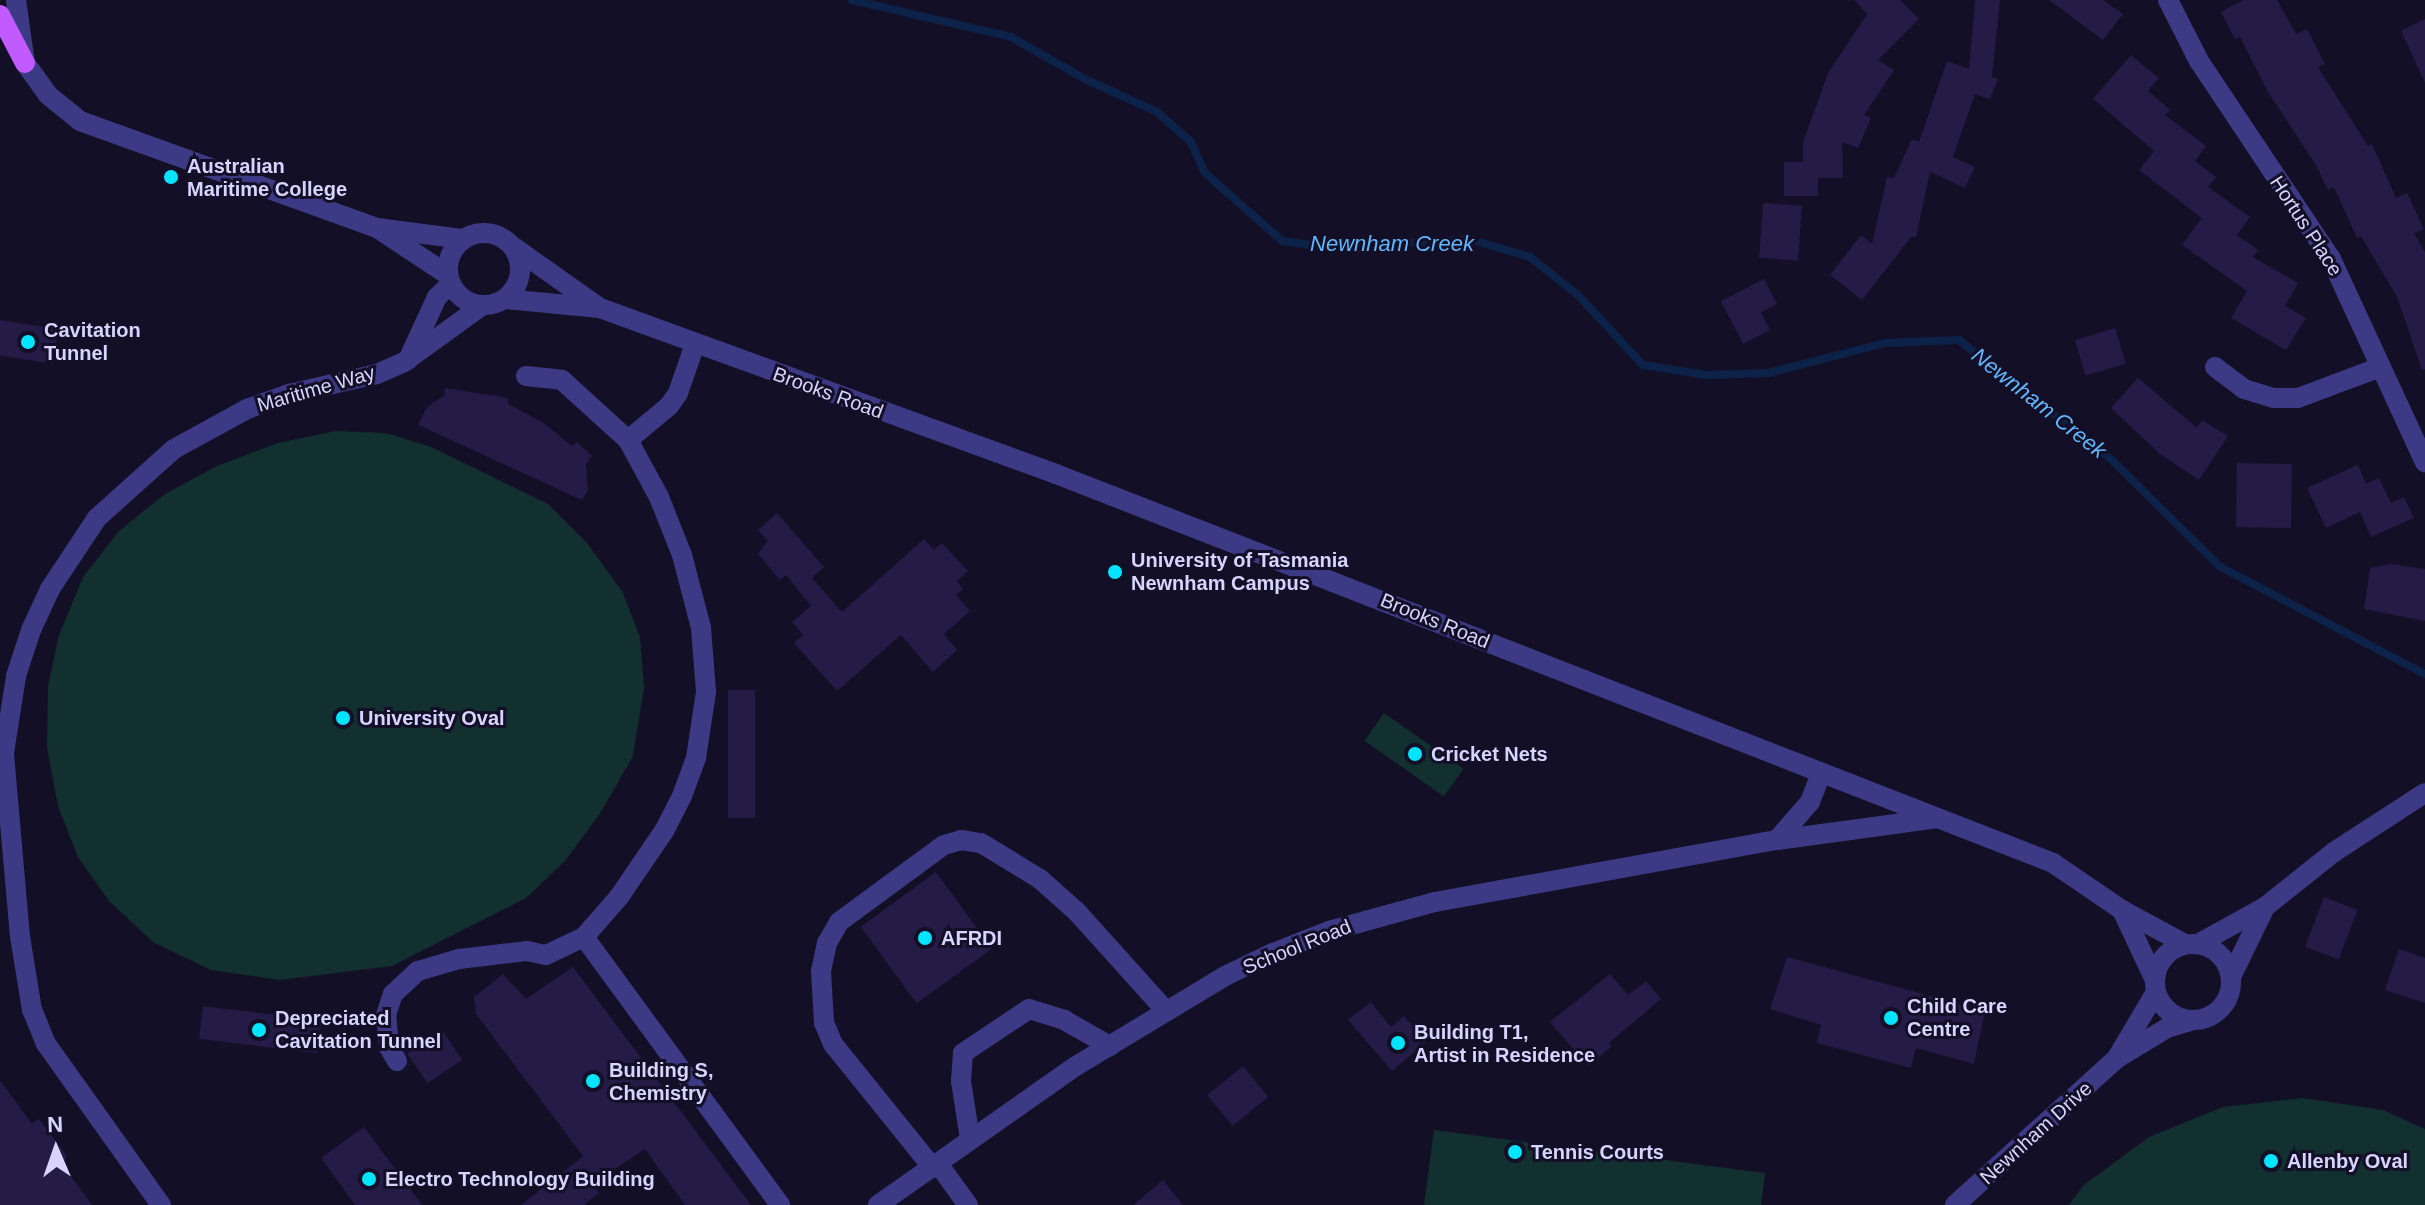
<!DOCTYPE html>
<html>
<head>
<meta charset="utf-8">
<style>
  body { margin:0 }
  #map { position:relative; width:2425px; height:1205px; overflow:hidden; background:#130f26; font-family:Arial,sans-serif }
  div>[style] { position:absolute }
  [style*='--x'] { left:calc(var(--x)*1px); top:calc(var(--y)*1px); width:calc(var(--w)*1px); rotate:calc(var(--a)*1deg) }
  .green>* { inset:0; background:#12302f; transform-origin:0 0 }
  .stream>* { height:8px; margin:-4px; padding:0 4px; transform-origin:4px; border-radius:4px; background:#0c2248 }
  .building>* { inset:0; background:#241b47; transform-origin:0 0 }
  .minor>* { height:20px; margin:-10px; padding:0 10px; transform-origin:10px; border-radius:10px; background:#3d3a85 }
  .minor>.ring { margin:-10px; padding:0; box-sizing:content-box; background:none; border:20px solid #3d3a85; border-radius:50% }
  .major>* { height:20px; margin:-10px; padding:0 10px; transform-origin:10px; border-radius:10px; background:#c25bff }
  .dots>* { width:22px; height:22px; translate:-50% -50%; box-sizing:border-box; border:4px solid #130f26; border-radius:50% }
  span { translate:-50% -50%; white-space:nowrap; text-align:center; line-height:1.15; -webkit-text-stroke:6px #130f26; paint-order:stroke }
  .poi-label { font-size:20px; color:#d9d4ff; font-weight:700 }
  .left { translate:0 -50%; text-align:left }
  .street-label { font-size:20px; color:#d9d4ff }
  .water-label { font-size:22px; color:#62b6ff; font-style:italic }
  .north { position:absolute; left:16px; top:1109px; width:80px; height:80px; -webkit-text-stroke:6px #130f26; paint-order:stroke; rotate:358deg; font-size:22px; font-weight:700; line-height:32px; text-align:center; color:#d9d4ff }
  .north::after { content:''; display:block; margin:auto; width:28px; height:36px; background:#d9d4ff; clip-path:polygon(50% 0,100% 100%,50% 72%,0 100%) }
</style>
</head>
<body>
<div id="map">
  <div class="green">
    <div style="clip-path:polygon(335px 431px,386px 433px,431px 447px,548px 504px,587px 543px,622px 591px,640px 637px,644px 688px,633px 756px,601px 812px,565px 861px,526px 898px,392px 966px,280px 980px,211px 970px,153px 942px,109px 901px,78px 857px,58px 806px,47px 748px,48px 686px,59px 635px,83px 577px,119px 531px,165px 494px,217px 466px,278px 443px)"></div>
    <div style="left:1384px;top:713px;width:97px;height:34px;rotate:35deg"></div>
    <div style="clip-path:polygon(2303px 1098px,2383px 1110px,2425px 1129px,2425px 1205px,2069px 1205px,2084px 1185px,2149px 1137px,2223px 1107px)"></div>
    <div style="clip-path:polygon(1434px 1130px,1765px 1173px,1761px 1205px,1424px 1205px)"></div>
  </div>
  <div class="stream">
    <div style="--x:852;--y:0;--w:163;--a:13.1"></div>
    <div style="--x:1011;--y:37;--w:85;--a:29.6"></div>
    <div style="--x:1085;--y:79;--w:79;--a:24.6"></div>
    <div style="--x:1157;--y:112;--w:45;--a:41.4"></div>
    <div style="--x:1191;--y:142;--w:34;--a:66"></div>
    <div style="--x:1205;--y:173;--w:103;--a:41.4"></div>
    <div style="--x:1282;--y:241;--w:51;--a:7.8"></div>
    <div style="--x:1333;--y:248;--w:136;--a:-3.8"></div>
    <div style="--x:1469;--y:239;--w:64;--a:16.4"></div>
    <div style="--x:1530;--y:257;--w:63;--a:38.5"></div>
    <div style="--x:1579;--y:296;--w:94;--a:47.2"></div>
    <div style="--x:1643;--y:365;--w:64;--a:9"></div>
    <div style="--x:1706;--y:375;--w:62;--a:-1.8"></div>
    <div style="--x:1768;--y:373;--w:122;--a:-14.3"></div>
    <div style="--x:1886;--y:343;--w:73;--a:-2.4"></div>
    <div style="--x:1959;--y:340;--w:194;--a:38.1"></div>
    <div style="--x:2112;--y:460;--w:151;--a:44.7"></div>
    <div style="--x:2219;--y:566;--w:233;--a:27.7"></div>
  </div>
  <div class="building">
    <div style="clip-path:polygon(1854px 0,1900px 0,1919px 19px,1878px 60px,1894px 70px,1864px 115px,1871px 118px,1858px 148px,1842px 142px,1843px 178px,1818px 178px,1818px 196px,1784px 196px,1784px 162px,1803px 162px,1803px 142px,1828px 73px,1867px 14px)"></div>
    <div style="clip-path:polygon(1975px 0,2000px 0,1992px 77px,1998px 79px,1990px 99px,1975px 94px,1953px 157px,1975px 167px,1965px 188px,1930px 172px,1916px 237px,1912px 236px,1862px 300px,1830px 275px,1861px 235px,1872px 244px,1887px 177px,1894px 178px,1912px 139px,1919px 142px,1947px 61px,1969px 69px)"></div>
    <div style="clip-path:polygon(2049px 0,2103px 0,2123px 14px,2103px 40px)"></div>
    <div style="clip-path:polygon(2243px 0,2277px 0,2296px 34px,2307px 29px,2325px 64px,2318px 67px,2368px 146px,2372px 144px,2396px 198px,2407px 193px,2424px 229px,2414px 233px,2425px 252px,2425px 369px,2422px 370px,2397px 297px,2361px 236px,2357px 238px,2334px 187px,2328px 190px,2316px 165px,2268px 92px,2240px 37px,2235px 39px,2221px 12px)"></div>
    <div style="clip-path:polygon(2425px 19px,2425px 83px,2401px 31px)"></div>
    <div style="clip-path:polygon(2131px 55px,2159px 78px,2148px 91px,2170px 110px,2165px 115px,2206px 146px,2195px 161px,2216px 177px,2208px 187px,2250px 217px,2237px 235px,2258px 250px,2253px 257px,2298px 283px,2285px 306px,2306px 318px,2286px 350px,2231px 318px,2247px 291px,2182px 245px,2202px 218px,2139px 170px,2154px 151px,2093px 99px)"></div>
    <div style="left:1763px;top:203px;width:39px;height:55px;rotate:4deg"></div>
    <div style="clip-path:polygon(1764px 279px,1777px 304px,1761px 312px,1770px 330px,1743px 344px,1721px 301px)"></div>
    <div style="left:0;top:320px;width:59px;height:35px;rotate:9deg"></div>
    <div style="left:2115px;top:328px;width:37px;height:42px;rotate:73deg"></div>
    <div style="clip-path:polygon(2138px 378px,2197px 428px,2202px 420px,2228px 436px,2199px 480px,2161px 455px,2111px 408px)"></div>
    <div style="clip-path:polygon(445px 388px,508px 398px,508px 404px,542px 422px,572px 446px,577px 442px,592px 456px,586px 464px,588px 490px,582px 500px,418px 425px,427px 407px,444px 396px)"></div>
    <div style="left:2237px;top:463px;width:55px;height:64px;rotate:1deg"></div>
    <div style="clip-path:polygon(2358px 465px,2366px 484px,2379px 478px,2391px 503px,2404px 497px,2414px 518px,2371px 537px,2360px 512px,2326px 528px,2307px 488px)"></div>
    <div style="clip-path:polygon(777px 513px,824px 567px,812px 578px,842px 612px,924px 539px,934px 550px,942px 543px,968px 571px,957px 581px,963px 589px,956px 595px,970px 611px,944px 634px,957px 650px,933px 672px,901px 635px,837px 691px,794px 643px,803px 635px,792px 622px,811px 606px,786px 575px,780px 580px,758px 554px,768px 541px,758px 530px)"></div>
    <div style="clip-path:polygon(2391px 564px,2425px 569px,2425px 621px,2364px 609px,2370px 568px)"></div>
    <div style="left:728px;top:690px;width:27px;height:128px"></div>
    <div style="left:936px;top:872px;width:95px;height:93px;rotate:54deg"></div>
    <div style="left:2324px;top:897px;width:36px;height:53px;rotate:21deg"></div>
    <div style="clip-path:polygon(2399px 949px,2425px 958px,2425px 1003px,2385px 990px)"></div>
    <div style="clip-path:polygon(1787px 957px,1985px 1011px,1974px 1064px,1916px 1048px,1911px 1068px,1817px 1043px,1821px 1025px,1770px 1009px)"></div>
    <div style="clip-path:polygon(573px 967px,751px 1205px,685px 1205px,645px 1149px,592px 1184px,599px 1193px,584px 1205px,521px 1205px,583px 1156px,476px 1014px,474px 997px,503px 974px,526px 999px)"></div>
    <div style="clip-path:polygon(1610px 974px,1628px 995px,1646px 981px,1661px 999px,1609px 1043px,1612px 1046px,1588px 1066px,1550px 1022px)"></div>
    <div style="clip-path:polygon(1371px 1002px,1391px 1027px,1404px 1016px,1426px 1042px,1392px 1071px,1348px 1020px)"></div>
    <div style="left:203px;top:1006px;width:119px;height:33px;rotate:7deg"></div>
    <div style="left:442px;top:1030px;width:36px;height:42px;rotate:56deg"></div>
    <div style="left:1243px;top:1066px;width:40px;height:46px;rotate:51deg"></div>
    <div style="clip-path:polygon(0 1080px,32px 1124px,39px 1119px,67px 1156px,62px 1164px,92px 1205px,0 1205px)"></div>
    <div style="clip-path:polygon(364px 1127px,422px 1205px,355px 1205px,321px 1158px)"></div>
    <div style="clip-path:polygon(1163px 1180px,1183px 1205px,1133px 1205px)"></div>
  </div>
  <div class="minor">
    <div style="--x:16;--y:0;--w:64;--a:81.9"></div>
    <div style="--x:25;--y:63;--w:39;--a:54"></div>
    <div style="--x:48;--y:95;--w:41;--a:39.1"></div>
    <div style="--x:80;--y:121;--w:316;--a:19.8"></div>
    <div style="--x:377;--y:228;--w:87;--a:7.3"></div>
    <div style="--x:2168;--y:0;--w:68;--a:63.1"></div>
    <div style="--x:2199;--y:61;--w:238;--a:56.3"></div>
    <div style="--x:2331;--y:259;--w:224;--a:65.2"></div>
    <div style="--x:380;--y:230;--w:82;--a:33.5"></div>
    <div class="ring" style="left:448px;top:233px;width:52px;height:52px"></div>
    <div style="--x:515;--y:248;--w:100;--a:35.3"></div>
    <div style="--x:505;--y:299;--w:95;--a:5.4"></div>
    <div style="--x:600;--y:308;--w:485;--a:20"></div>
    <div style="--x:1056;--y:474;--w:1070;--a:21.31"></div>
    <div style="--x:2053;--y:863;--w:83;--a:34.3"></div>
    <div style="--x:2122;--y:910;--w:72;--a:28.4"></div>
    <div style="--x:408;--y:360;--w:69;--a:-65.3"></div>
    <div style="--x:437;--y:297;--w:19;--a:-43"></div>
    <div style="--x:2215;--y:367;--w:36;--a:37"></div>
    <div style="--x:2244;--y:389;--w:30;--a:17"></div>
    <div style="--x:2273;--y:398;--w:25;--a:0"></div>
    <div style="--x:2298;--y:398;--w:85;--a:-20.6"></div>
    <div style="--x:526;--y:376;--w:36;--a:6"></div>
    <div style="--x:562;--y:380;--w:89;--a:42.3"></div>
    <div style="--x:628;--y:440;--w:53;--a:-39.7"></div>
    <div style="--x:669;--y:406;--w:16;--a:-55"></div>
    <div style="--x:678;--y:393;--w:52;--a:-70.9"></div>
    <div style="--x:628;--y:440;--w:65;--a:61.5"></div>
    <div style="--x:659;--y:497;--w:62;--a:68.4"></div>
    <div style="--x:682;--y:555;--w:75;--a:75.4"></div>
    <div style="--x:701;--y:628;--w:64;--a:85.5"></div>
    <div style="--x:706;--y:692;--w:67;--a:98.6"></div>
    <div style="--x:696;--y:758;--w:40;--a:110.2"></div>
    <div style="--x:682;--y:796;--w:39;--a:117"></div>
    <div style="--x:664;--y:831;--w:80;--a:124.3"></div>
    <div style="--x:619;--y:897;--w:53;--a:131.2"></div>
    <div style="--x:584;--y:937;--w:332;--a:53.8"></div>
    <div style="--x:1777;--y:840;--w:157;--a:-7.7"></div>
    <div style="--x:2122;--y:910;--w:77;--a:64.8"></div>
    <div class="ring" style="left:2155px;top:944px;width:56px;height:56px"></div>
    <div style="--x:2198;--y:944;--w:77;--a:-28.9"></div>
    <div style="--x:2265;--y:907;--w:88;--a:-38.6"></div>
    <div style="--x:2334;--y:852;--w:108;--a:-33"></div>
    <div style="--x:2231;--y:977;--w:78;--a:-64.1"></div>
    <div style="--x:2118;--y:1056;--w:74;--a:-59.3"></div>
    <div style="--x:397;--y:1061;--w:16;--a:-120"></div>
    <div style="--x:389;--y:1047;--w:32;--a:-95"></div>
    <div style="--x:386;--y:1015;--w:22;--a:-72"></div>
    <div style="--x:393;--y:994;--w:34;--a:-43"></div>
    <div style="--x:418;--y:971;--w:43;--a:-16.3"></div>
    <div style="--x:459;--y:959;--w:68;--a:-6.7"></div>
    <div style="--x:527;--y:951;--w:19;--a:12"></div>
    <div style="--x:546;--y:955;--w:42;--a:-25.3"></div>
    <div style="--x:970;--y:1139;--w:59;--a:-98.8"></div>
    <div style="--x:961;--y:1081;--w:28;--a:-86"></div>
    <div style="--x:963;--y:1053;--w:79;--a:-33.7"></div>
    <div style="--x:1029;--y:1009;--w:37;--a:17"></div>
    <div style="--x:1064;--y:1020;--w:53;--a:29.5"></div>
    <div style="--x:939;--y:1165;--w:49;--a:54.1"></div>
    <div style="--x:933;--y:1168;--w:159;--a:-128.9"></div>
    <div style="--x:833;--y:1044;--w:23;--a:-113"></div>
    <div style="--x:824;--y:1023;--w:52;--a:-93.3"></div>
    <div style="--x:821;--y:971;--w:29;--a:-78"></div>
    <div style="--x:827;--y:943;--w:24;--a:-60"></div>
    <div style="--x:839;--y:922;--w:130;--a:-36.3"></div>
    <div style="--x:944;--y:845;--w:18;--a:-16"></div>
    <div style="--x:961;--y:840;--w:20;--a:9"></div>
    <div style="--x:981;--y:843;--w:69;--a:31.4"></div>
    <div style="--x:1040;--y:879;--w:50;--a:41.7"></div>
    <div style="--x:1077;--y:912;--w:133;--a:48"></div>
    <div style="--x:161;--y:1205;--w:198;--a:-125.5"></div>
    <div style="--x:46;--y:1044;--w:37;--a:-112"></div>
    <div style="--x:32;--y:1010;--w:74;--a:-99.3"></div>
    <div style="--x:20;--y:937;--w:185;--a:-95"></div>
    <div style="--x:4;--y:753;--w:78;--a:-81.1"></div>
    <div style="--x:16;--y:676;--w:48;--a:-71.9"></div>
    <div style="--x:31;--y:630;--w:45;--a:-65.1"></div>
    <div style="--x:50;--y:589;--w:85;--a:-56.5"></div>
    <div style="--x:97;--y:518;--w:103;--a:-41.9"></div>
    <div style="--x:174;--y:449;--w:83;--a:-28.7"></div>
    <div style="--x:247;--y:409;--w:45;--a:-19.7"></div>
    <div style="--x:289;--y:394;--w:90;--a:-12.8"></div>
    <div style="--x:377;--y:374;--w:30;--a:-24"></div>
    <div style="--x:404;--y:362;--w:97;--a:-35.8"></div>
    <div style="--x:878;--y:1205;--w:242;--a:-35.1"></div>
    <div style="--x:1076;--y:1066;--w:174;--a:-31.1"></div>
    <div style="--x:1225;--y:976;--w:53;--a:-25.6"></div>
    <div style="--x:1273;--y:953;--w:60;--a:-21.4"></div>
    <div style="--x:1329;--y:931;--w:110;--a:-15.3"></div>
    <div style="--x:1435;--y:902;--w:348;--a:-10.3"></div>
    <div style="--x:1777;--y:840;--w:50;--a:-49"></div>
    <div style="--x:1810;--y:802;--w:30;--a:-69"></div>
    <div style="--x:1955;--y:1205;--w:217;--a:-42.2"></div>
    <div style="--x:2116;--y:1059;--w:60;--a:-31.3"></div>
    <div style="--x:2167;--y:1028;--w:28;--a:-17"></div>
  </div>
  <div class="major">
    <div style="--x:0;--y:15;--w:54;--a:62.5"></div>
  </div>
  <div class="dots">
    <div style="left:171px;top:177px;background:#00e5ff"></div>
    <div style="left:28px;top:342px;background:#00e5ff"></div>
    <div style="left:1115px;top:572px;background:#00e5ff"></div>
    <div style="left:343px;top:718px;background:#00e5ff"></div>
    <div style="left:1415px;top:754px;background:#00e5ff"></div>
    <div style="left:925px;top:938px;background:#00e5ff"></div>
    <div style="left:1891px;top:1018px;background:#00e5ff"></div>
    <div style="left:259px;top:1030px;background:#00e5ff"></div>
    <div style="left:1398px;top:1043px;background:#00e5ff"></div>
    <div style="left:593px;top:1081px;background:#00e5ff"></div>
    <div style="left:1515px;top:1152px;background:#00e5ff"></div>
    <div style="left:2271px;top:1161px;background:#00e5ff"></div>
    <div style="left:369px;top:1179px;background:#00e5ff"></div>
  </div>
  <div class="poi-label">
    <span class="left" style="left:187px;top:178px">Australian<br>Maritime College</span>
    <span class="left" style="left:44px;top:342px">Cavitation<br>Tunnel</span>
    <span class="left" style="left:1131px;top:572px">University of Tasmania<br>Newnham Campus</span>
    <span class="left" style="left:359px;top:718px">University Oval</span>
    <span class="left" style="left:1431px;top:754px">Cricket Nets</span>
    <span class="left" style="left:941px;top:938px">AFRDI</span>
    <span class="left" style="left:1907px;top:1018px">Child Care<br>Centre</span>
    <span class="left" style="left:275px;top:1030px">Depreciated<br>Cavitation Tunnel</span>
    <span class="left" style="left:1414px;top:1044px">Building T1,<br>Artist in Residence</span>
    <span class="left" style="left:609px;top:1082px">Building S,<br>Chemistry</span>
    <span class="left" style="left:1531px;top:1152px">Tennis Courts</span>
    <span class="left" style="left:2287px;top:1161px">Allenby Oval</span>
    <span class="left" style="left:385px;top:1179px">Electro Technology Building</span>
  </div>
  <div class="street-label">
    <span style="left:2306px;top:226px;rotate:57deg">Hortus Place</span>
    <span style="left:316px;top:389px;rotate:-16deg">Maritime Way</span>
    <span style="left:828px;top:393px;rotate:20deg">Brooks Road</span>
    <span style="left:1435px;top:621px;rotate:22deg">Brooks Road</span>
    <span style="left:1297px;top:947px;rotate:-22deg">School Road</span>
    <span style="left:2036px;top:1133px;rotate:-42deg">Newnham Drive</span>
  </div>
  <div class="water-label">
    <span style="left:1392px;top:244px">Newnham Creek</span>
    <span style="left:2039px;top:403px;rotate:38deg">Newnham Creek</span>
  </div>
  <div class="north">N</div>
</div>
</body>
</html>
